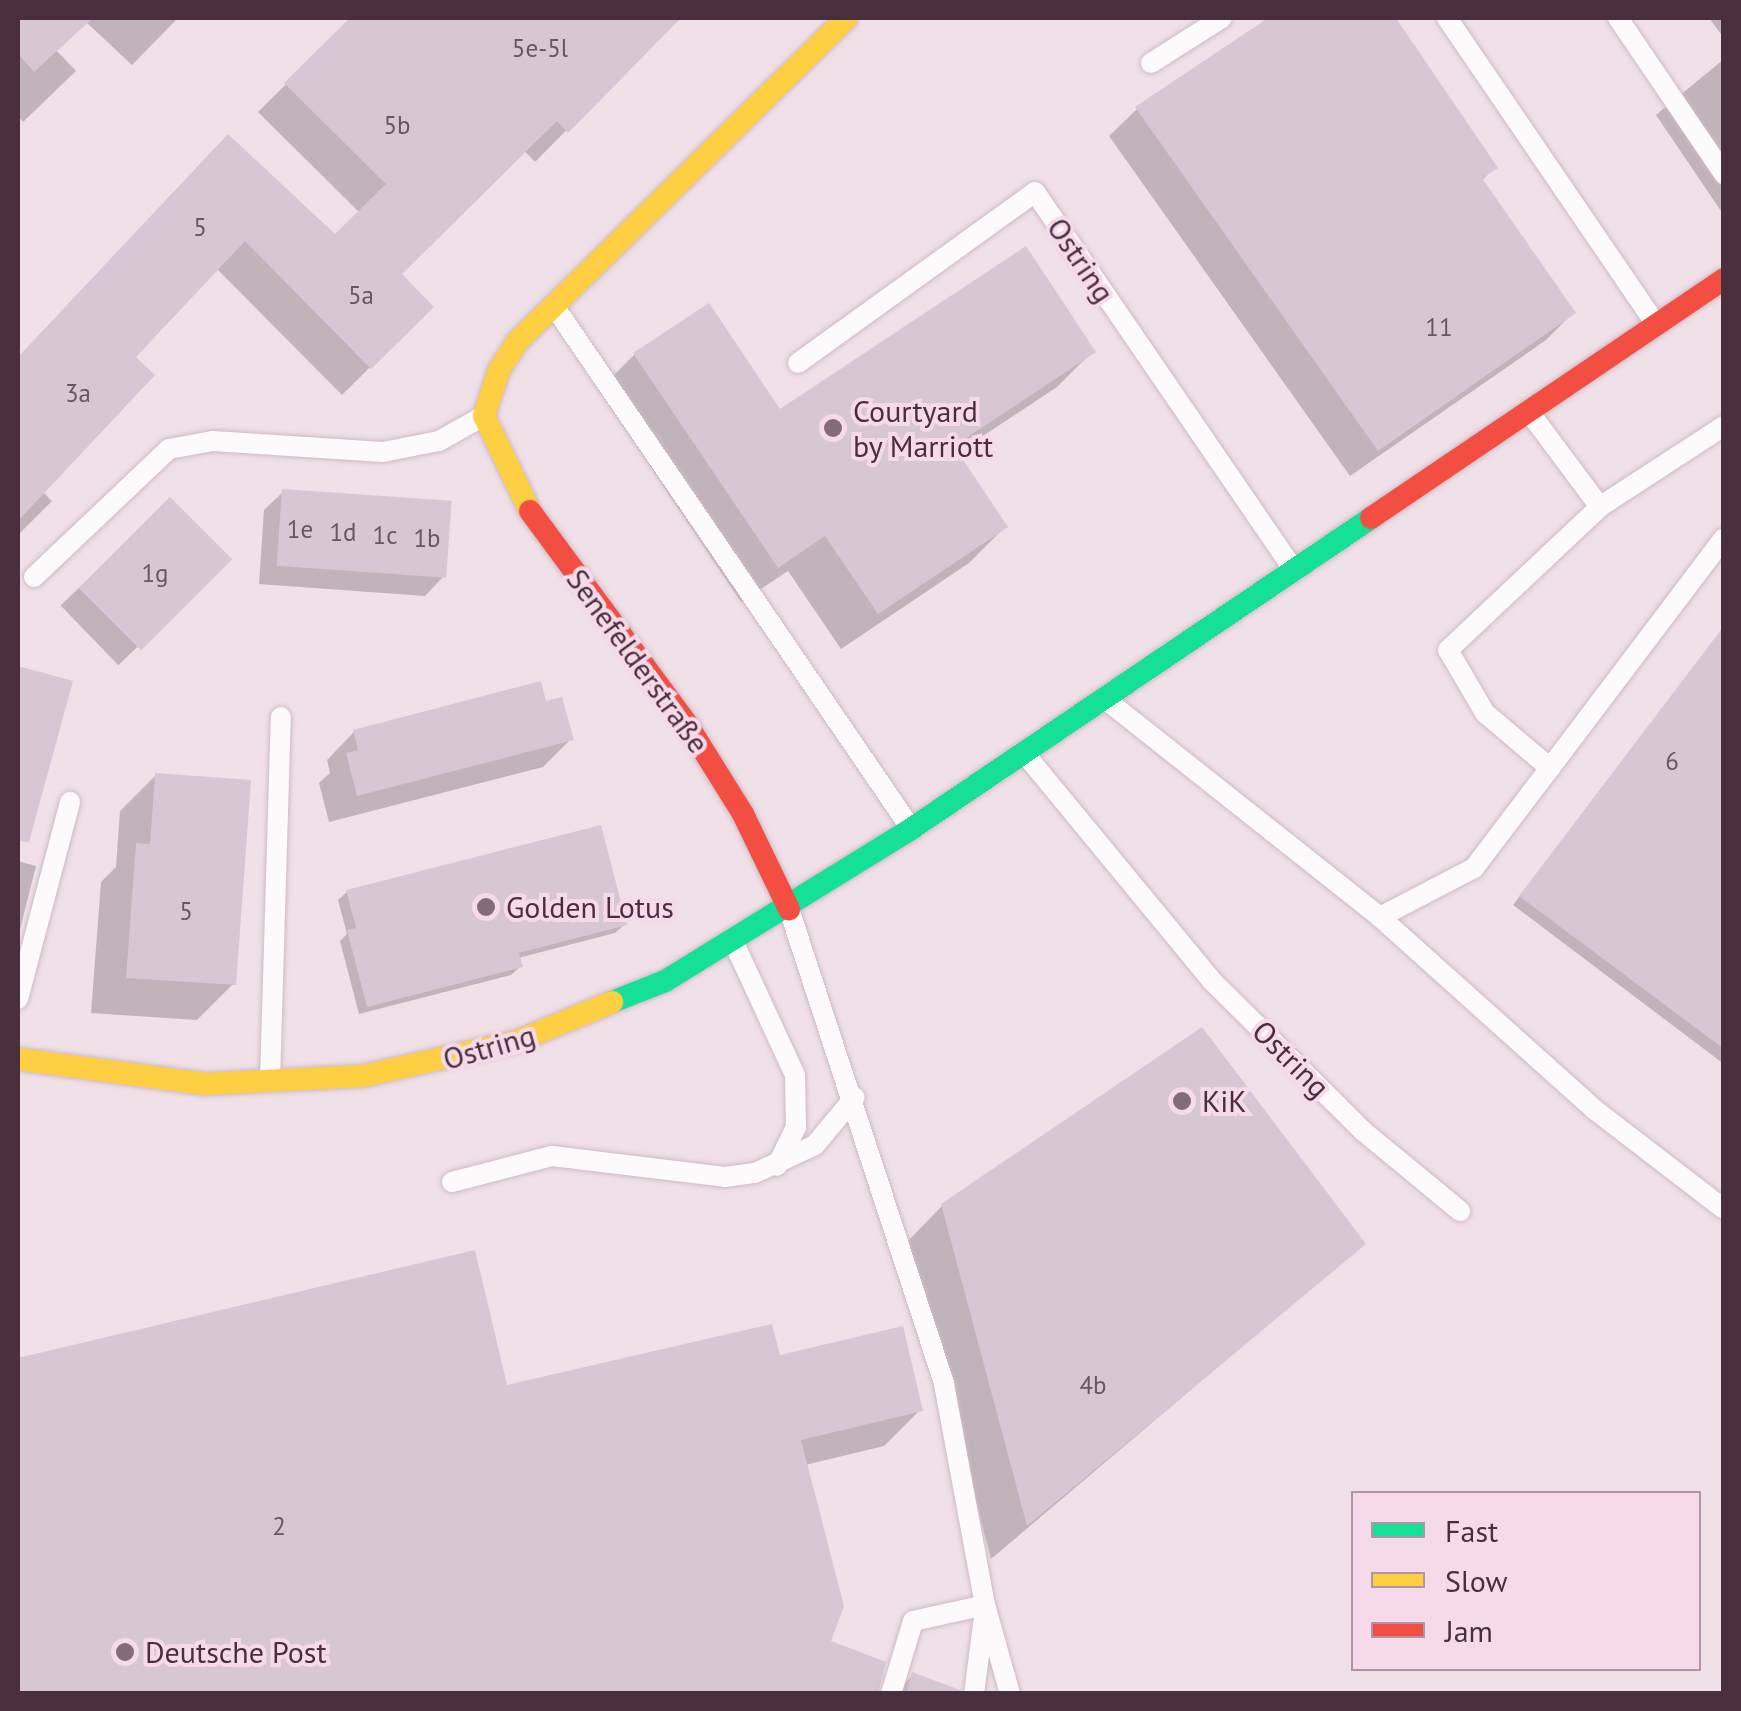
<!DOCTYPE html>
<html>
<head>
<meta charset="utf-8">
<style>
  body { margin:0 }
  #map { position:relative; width:1741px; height:1711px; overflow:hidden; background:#f0e0e8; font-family:"PT Sans",sans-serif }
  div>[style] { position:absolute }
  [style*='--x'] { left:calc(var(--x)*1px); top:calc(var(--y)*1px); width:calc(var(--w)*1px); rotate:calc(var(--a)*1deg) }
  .shadow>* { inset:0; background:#0003; transform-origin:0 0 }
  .building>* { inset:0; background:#d7c6d4; transform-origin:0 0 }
  .roads { filter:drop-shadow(0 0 2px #cebac5) drop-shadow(0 0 2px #cebac5) }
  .lane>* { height:20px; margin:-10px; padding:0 10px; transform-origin:10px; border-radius:10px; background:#fdfafc }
  .fast>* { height:22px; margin:-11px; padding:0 11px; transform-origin:11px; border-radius:11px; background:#16e098 }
  .slow>* { height:22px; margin:-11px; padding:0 11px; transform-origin:11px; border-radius:11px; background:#ffcf43 }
  .jam>* { height:22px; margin:-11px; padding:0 11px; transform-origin:11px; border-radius:11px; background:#f24e42 }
  .dots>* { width:28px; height:28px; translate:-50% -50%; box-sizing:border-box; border:5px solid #f6dae9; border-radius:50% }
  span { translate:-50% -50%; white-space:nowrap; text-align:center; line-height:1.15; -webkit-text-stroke:8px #f6dae9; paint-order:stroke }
  .number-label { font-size:25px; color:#6c5463 }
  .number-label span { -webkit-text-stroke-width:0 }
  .street-label { font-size:30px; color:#492e3d }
  .poi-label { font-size:30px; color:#492e3d }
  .left { translate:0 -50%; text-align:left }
  .frame { position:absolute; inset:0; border:20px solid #492e3d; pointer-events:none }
  .legend { position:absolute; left:1351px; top:1491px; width:350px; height:180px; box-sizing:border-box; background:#f6dae9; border:2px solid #b195a4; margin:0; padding:12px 18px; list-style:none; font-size:30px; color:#492e3d }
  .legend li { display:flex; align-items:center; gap:20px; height:50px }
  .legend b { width:50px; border:2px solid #b195a4 }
</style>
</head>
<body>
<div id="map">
  <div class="shadow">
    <div style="clip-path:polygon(18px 18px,178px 18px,132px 65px,86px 22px,56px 50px,76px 71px,23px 122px,18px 116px)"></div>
    <div style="clip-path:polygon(353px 18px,507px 166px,399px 274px,431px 307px,342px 395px,216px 268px,133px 358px,42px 491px,52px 501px,18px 535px,18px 359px,201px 165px,336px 238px,360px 213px,258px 112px)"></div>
    <div style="clip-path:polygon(395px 18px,677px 18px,535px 162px)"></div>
    <div style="clip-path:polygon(1273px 18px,1393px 18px,1494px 168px,1481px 181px,1573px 313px,1546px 340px,1350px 476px,1109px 136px,1137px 109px)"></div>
    <div style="clip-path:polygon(1709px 18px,1724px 18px,1724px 38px)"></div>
    <div style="clip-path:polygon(1724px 59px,1724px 210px,1721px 211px,1656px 115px)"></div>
    <div style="clip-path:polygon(1093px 351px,1057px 387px,956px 454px,1005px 527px,969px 563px,841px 649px,788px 571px,741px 602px,599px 390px,635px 354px,780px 413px)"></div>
    <div style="clip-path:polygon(283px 492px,443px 577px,425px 596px,259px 584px,264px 510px)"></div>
    <div style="left:170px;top:500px;width:83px;height:152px;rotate:46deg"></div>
    <div style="clip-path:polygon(1724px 627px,1724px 1064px,1513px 905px)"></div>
    <div style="clip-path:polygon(18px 668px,70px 682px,43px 783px,18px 808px)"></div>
    <div style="clip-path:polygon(545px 704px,571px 739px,543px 767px,329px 822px,319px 783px,330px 773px,327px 760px,354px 732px)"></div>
    <div style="clip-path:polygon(156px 775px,233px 984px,197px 1020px,91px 1013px,101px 882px,116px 867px,120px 811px)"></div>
    <div style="clip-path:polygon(18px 861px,36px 866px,18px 937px)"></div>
    <div style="clip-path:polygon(347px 892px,624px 925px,615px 933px,518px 958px,520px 967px,511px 975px,359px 1014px,340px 941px,347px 934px,338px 900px)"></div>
    <div style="clip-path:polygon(942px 1206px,1363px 1244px,991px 1559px,906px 1243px)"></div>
    <div style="clip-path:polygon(473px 1253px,505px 1388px,778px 1358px,920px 1410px,884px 1446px,805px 1465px,827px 1642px,876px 1694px,18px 1694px,18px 1360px)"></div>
    <div style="clip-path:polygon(913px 1675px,945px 1694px,894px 1694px)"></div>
  </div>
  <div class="building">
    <div style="clip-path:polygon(18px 18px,93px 18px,34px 72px,18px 54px)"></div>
    <div style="clip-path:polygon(350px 18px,681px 18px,568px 133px,557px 121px,402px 274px,434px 307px,371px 369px,245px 241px,136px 357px,155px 375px,18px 521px,18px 357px,228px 134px,335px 234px,386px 184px,284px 83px)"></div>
    <div style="clip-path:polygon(1268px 18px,1396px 18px,1498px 168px,1482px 178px,1576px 313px,1378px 451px,1135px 107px)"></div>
    <div style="clip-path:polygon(1026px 246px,1096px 352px,954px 446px,1008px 527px,878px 614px,825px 536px,778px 568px,633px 353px,709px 303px,780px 409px)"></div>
    <div style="left:282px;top:489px;width:170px;height:77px;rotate:4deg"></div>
    <div style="left:170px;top:497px;width:88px;height:129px;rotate:45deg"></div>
    <div style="clip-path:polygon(1724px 626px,1724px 1049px,1519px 896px)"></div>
    <div style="clip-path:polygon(18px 666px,73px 681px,29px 842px,18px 841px)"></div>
    <div style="clip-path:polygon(541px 681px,546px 701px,562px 697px,574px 740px,357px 796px,346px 753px,358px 750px,353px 730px)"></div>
    <div style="clip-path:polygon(155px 773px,251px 780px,236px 985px,126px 978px,136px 843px,150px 844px)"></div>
    <div style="clip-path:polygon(601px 825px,627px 925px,519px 953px,523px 967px,367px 1007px,347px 930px,356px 928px,346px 890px)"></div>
    <div style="clip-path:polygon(1202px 1027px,1366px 1244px,1027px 1526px,941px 1204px)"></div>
    <div style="clip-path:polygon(475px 1250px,507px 1385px,772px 1324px,780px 1355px,903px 1326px,923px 1411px,801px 1440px,844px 1606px,831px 1641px,886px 1662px,878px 1694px,18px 1694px,18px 1358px)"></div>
    <div style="clip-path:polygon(912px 1672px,960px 1690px,959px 1694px,906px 1694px)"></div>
  </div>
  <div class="roads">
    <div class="lane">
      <div style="--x:1447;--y:18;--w:369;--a:55.7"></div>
      <div style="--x:1618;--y:18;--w:189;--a:55.8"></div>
      <div style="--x:1151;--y:63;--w:84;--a:-32.4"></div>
      <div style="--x:554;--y:306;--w:631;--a:55.66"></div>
      <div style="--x:798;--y:363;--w:292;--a:-35.8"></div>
      <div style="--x:1035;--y:192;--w:455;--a:55.6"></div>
      <div style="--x:1598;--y:508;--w:150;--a:-33.1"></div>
      <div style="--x:34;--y:577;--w:186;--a:-43.5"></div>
      <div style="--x:169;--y:449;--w:45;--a:-10.3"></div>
      <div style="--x:213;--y:441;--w:170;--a:3.7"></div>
      <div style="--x:383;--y:452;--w:57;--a:-11.1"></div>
      <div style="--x:439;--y:441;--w:49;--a:-29.2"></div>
      <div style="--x:1105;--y:699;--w:351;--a:38.4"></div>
      <div style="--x:1380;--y:917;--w:106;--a:-27.5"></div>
      <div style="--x:1474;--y:868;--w:126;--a:-52.8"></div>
      <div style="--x:1550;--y:768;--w:85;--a:-139.8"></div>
      <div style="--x:1485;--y:713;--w:73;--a:-120.4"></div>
      <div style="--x:1448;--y:650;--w:209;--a:-43.3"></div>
      <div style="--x:1600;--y:507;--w:117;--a:-126.7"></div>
      <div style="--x:1025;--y:754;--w:294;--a:50.5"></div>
      <div style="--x:1212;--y:981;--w:213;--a:44.8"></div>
      <div style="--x:1363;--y:1131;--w:126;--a:39.5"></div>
      <div style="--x:1550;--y:768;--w:288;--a:-52.9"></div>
      <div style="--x:790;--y:912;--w:496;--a:71.9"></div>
      <div style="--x:944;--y:1384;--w:225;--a:79.5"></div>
      <div style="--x:985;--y:1605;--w:92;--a:74.3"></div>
      <div style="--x:1380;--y:917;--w:289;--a:41.9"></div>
      <div style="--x:1595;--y:1110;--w:163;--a:37.5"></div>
      <div style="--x:734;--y:943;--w:145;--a:65.2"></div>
      <div style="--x:795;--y:1075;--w:52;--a:88.9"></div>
      <div style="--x:796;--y:1127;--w:43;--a:116"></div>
      <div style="--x:18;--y:999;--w:204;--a:-75.2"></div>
      <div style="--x:270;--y:1081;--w:364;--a:-88.3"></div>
      <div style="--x:452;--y:1182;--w:103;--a:-14.6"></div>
      <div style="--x:552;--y:1156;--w:174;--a:6.9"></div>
      <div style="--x:725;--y:1177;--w:30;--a:-8"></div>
      <div style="--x:755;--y:1173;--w:66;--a:-25"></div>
      <div style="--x:815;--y:1145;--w:62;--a:-50.2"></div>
      <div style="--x:891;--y:1694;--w:76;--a:-73.2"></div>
      <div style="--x:913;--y:1621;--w:74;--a:-12.5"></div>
      <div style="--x:974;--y:1694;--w:78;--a:-82.6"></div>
    </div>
    <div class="fast">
      <div style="--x:612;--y:1002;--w:57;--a:-21.6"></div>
      <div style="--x:665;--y:981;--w:289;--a:-31.7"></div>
      <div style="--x:911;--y:829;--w:555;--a:-34.06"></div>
    </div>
    <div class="slow">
      <div style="--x:530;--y:511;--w:106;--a:-115.8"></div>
      <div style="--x:484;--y:416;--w:48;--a:-71.9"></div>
      <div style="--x:499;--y:370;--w:33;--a:-57"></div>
      <div style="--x:517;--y:342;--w:462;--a:-44.5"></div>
      <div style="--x:18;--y:1059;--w:189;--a:7.6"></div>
      <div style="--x:205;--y:1084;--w:158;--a:-2.9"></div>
      <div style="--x:363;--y:1076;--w:159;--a:-12.7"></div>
      <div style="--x:518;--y:1041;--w:102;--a:-22.5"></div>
    </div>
    <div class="jam">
      <div style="--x:530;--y:511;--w:265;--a:53.6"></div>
      <div style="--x:687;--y:724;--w:106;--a:58.1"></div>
      <div style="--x:743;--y:814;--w:106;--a:64.2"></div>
      <div style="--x:1371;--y:518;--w:426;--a:-34.1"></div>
    </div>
  </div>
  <div class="dots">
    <div style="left:833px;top:428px;background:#836c79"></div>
    <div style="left:486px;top:907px;background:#836c79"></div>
    <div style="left:1182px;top:1101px;background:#836c79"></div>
    <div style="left:125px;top:1652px;background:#836c79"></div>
  </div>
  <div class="number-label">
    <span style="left:540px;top:48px">5e-5l</span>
    <span style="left:397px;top:125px">5b</span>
    <span style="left:200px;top:227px">5</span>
    <span style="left:361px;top:295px">5a</span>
    <span style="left:1439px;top:327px">11</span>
    <span style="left:78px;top:393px">3a</span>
    <span style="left:300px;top:529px">1e</span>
    <span style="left:343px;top:532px">1d</span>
    <span style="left:385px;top:535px">1c</span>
    <span style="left:427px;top:538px">1b</span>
    <span style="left:155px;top:573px">1g</span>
    <span style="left:1672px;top:761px">6</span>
    <span style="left:186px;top:911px">5</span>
    <span style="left:1093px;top:1385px">4b</span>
    <span style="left:279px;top:1526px">2</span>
  </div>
  <div class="street-label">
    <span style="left:1081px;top:260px;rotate:56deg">Ostring</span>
    <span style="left:638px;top:661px;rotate:54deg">Senefelderstraße</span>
    <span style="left:489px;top:1047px;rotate:-16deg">Ostring</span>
    <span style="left:1291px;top:1059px;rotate:45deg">Ostring</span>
  </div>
  <div class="poi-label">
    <span class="left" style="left:853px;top:428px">Courtyard<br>by Marriott</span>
    <span class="left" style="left:506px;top:907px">Golden Lotus</span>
    <span class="left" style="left:1202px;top:1101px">KiK</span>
    <span class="left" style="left:145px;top:1652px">Deutsche Post</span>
  </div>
  <div class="frame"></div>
  <ul class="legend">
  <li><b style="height:12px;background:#16e098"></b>Fast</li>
  <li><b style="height:12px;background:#ffcf43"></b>Slow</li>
  <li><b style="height:12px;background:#f24e42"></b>Jam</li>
  </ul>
</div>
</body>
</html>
